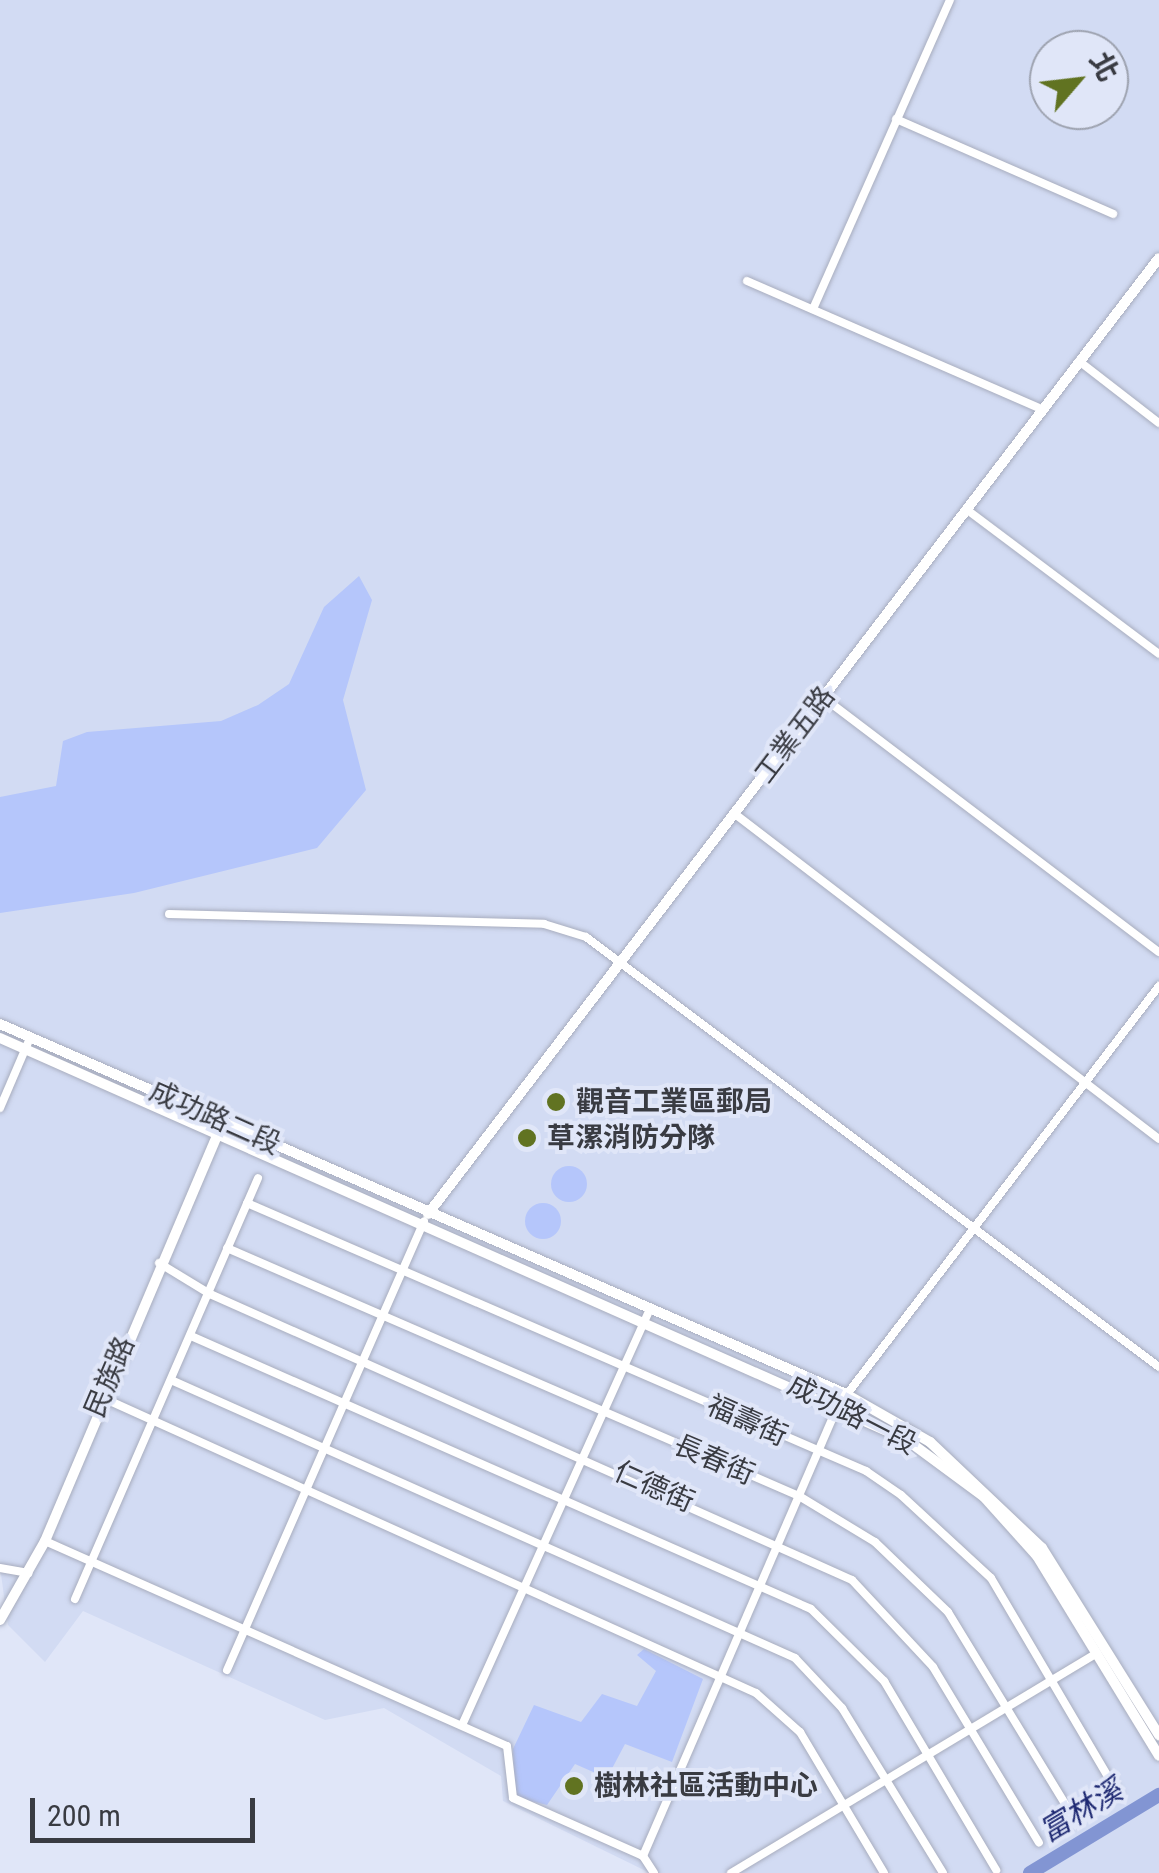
<!DOCTYPE html>
<html>
<head>
<meta charset="utf-8">
<style>
  body { margin:0 }
  #map { position:relative; width:1159px; height:1873px; overflow:hidden; background:#e0e6f8; font-family:"Roboto Condensed","Noto Sans TC",sans-serif }
  div>[style] { position:absolute }
  [style*='--x'] { left:calc(var(--x)*1px); top:calc(var(--y)*1px); width:calc(var(--w)*1px); rotate:calc(var(--a)*1deg) }
  .built>* { inset:0; background:#d2dbf3 }
  .green>* { inset:0; background:#b5c6fb }
  .round { border-radius:50% }
  .river>* { height:14px; margin:-7px; padding:0 7px; transform-origin:7px; border-radius:7px; background:#8295d3 }
  .roads { filter:drop-shadow(0 0 2px #a8adbe) drop-shadow(0 0 2px #a8adbe) }
  .street>* { height:8px; margin:-4px; padding:0 4px; transform-origin:4px; border-radius:4px; background:#fff }
  .secondary>* { height:10px; margin:-5px; padding:0 5px; transform-origin:5px; border-radius:5px; background:#fff }
  .dots>* { width:28px; height:28px; translate:-50% -50%; box-sizing:border-box; border:5px solid #e0e6f8; border-radius:50% }
  span { translate:-50% -50%; white-space:nowrap; text-align:center; line-height:1.15; -webkit-text-stroke:8px #e0e6f8; paint-order:stroke }
  .street-label { font-size:28px; color:#393b42 }
  .poi-label { font-size:28px; color:#393b42; font-weight:700 }
  .left { translate:0 -50%; text-align:left }
  .water-label { font-size:30px; color:#1e2972; font-style:italic }
  .north { position:absolute; left:1029px; top:30px; width:100px; height:100px; box-sizing:border-box; background:#e0e6f8; border:2px solid #9da2af; border-radius:50%; rotate:62deg; font-size:28px; font-weight:700; line-height:40px; text-align:center; color:#393b42 }
  .north::after { content:''; display:block; margin:auto; width:35px; height:45px; background:#617321; clip-path:polygon(50% 0,100% 100%,50% 72%,0 100%) }
  .scale { position:absolute; left:30px; top:1798px; width:225px; height:45px; box-sizing:border-box; border:5px solid #393b42; border-top:0; padding-left:12px; font-size:30px; line-height:35px; white-space:nowrap; color:#393b42; -webkit-text-stroke:8px #e0e6f8; paint-order:stroke }
</style>
</head>
<body>
<div id="map">
  <div class="built">
    <div style="clip-path:polygon(evenodd,0 0,1159px 0,1159px 1873px,650px 1873px,503px 1801px,501px 1776px,384px 1708px,325px 1720px,83px 1611px,45px 1662px,8px 1625px,0 1567px,0 0,1049px 50px,1109px 50px,1109px 110px,1049px 110px,1049px 50px)"></div>
  </div>
  <div class="green">
    <div style="clip-path:polygon(359px 576px,372px 600px,343px 700px,366px 790px,317px 848px,134px 893px,0 913px,0 797px,56px 786px,63px 741px,87px 732px,221px 721px,258px 705px,289px 684px,324px 607px)"></div>
    <div class="round" style="left:551px;top:1166px;width:36px;height:36px"></div>
    <div class="round" style="left:525px;top:1203px;width:36px;height:36px"></div>
    <div style="clip-path:polygon(644px 1649px,703px 1679px,672px 1762px,625px 1744px,607px 1778px,575px 1764px,547px 1805px,515px 1797px,513px 1749px,534px 1705px,581px 1722px,602px 1694px,637px 1706px,656px 1671px,637px 1655px)"></div>
  </div>
  <div class="river">
    <div style="--x:1030;--y:1873;--w:151;--a:-31.2"></div>
  </div>
  <div class="roads">
    <div class="street">
      <div style="--x:896;--y:119;--w:237;--a:23.6"></div>
      <div style="--x:747;--y:281;--w:322;--a:23.5"></div>
      <div style="--x:813;--y:309;--w:338;--a:-66.1"></div>
      <div style="--x:1079;--y:361;--w:101;--a:37.8"></div>
      <div style="--x:966;--y:509;--w:241;--a:36.9"></div>
      <div style="--x:824;--y:698;--w:420;--a:37.2"></div>
      <div style="--x:735;--y:814;--w:534;--a:37.47"></div>
      <div style="--x:169;--y:914;--w:375;--a:1.5"></div>
      <div style="--x:544;--y:924;--w:44;--a:17.2"></div>
      <div style="--x:586;--y:937;--w:716;--a:36.89"></div>
      <div style="--x:0;--y:1108;--w:76;--a:-66.8"></div>
      <div style="--x:247;--y:1203;--w:675;--a:23.41"></div>
      <div style="--x:866;--y:1471;--w:42;--a:34.4"></div>
      <div style="--x:901;--y:1495;--w:122;--a:42.7"></div>
      <div style="--x:991;--y:1578;--w:252;--a:59.5"></div>
      <div style="--x:227;--y:1248;--w:623;--a:23.44"></div>
      <div style="--x:799;--y:1496;--w:89;--a:31.2"></div>
      <div style="--x:875;--y:1542;--w:101;--a:43.8"></div>
      <div style="--x:948;--y:1612;--w:247;--a:58.6"></div>
      <div style="--x:159;--y:1263;--w:60;--a:31.3"></div>
      <div style="--x:210;--y:1294;--w:703;--a:24.01"></div>
      <div style="--x:852;--y:1580;--w:119;--a:47"></div>
      <div style="--x:933;--y:1667;--w:205;--a:58.9"></div>
      <div style="--x:191;--y:1336;--w:677;--a:23.76"></div>
      <div style="--x:811;--y:1609;--w:103;--a:44.6"></div>
      <div style="--x:884;--y:1681;--w:220;--a:59.3"></div>
      <div style="--x:171;--y:1380;--w:683;--a:24.01"></div>
      <div style="--x:795;--y:1658;--w:69;--a:46.8"></div>
      <div style="--x:842;--y:1708;--w:193;--a:58.5"></div>
      <div style="--x:101;--y:1397;--w:719;--a:24.32"></div>
      <div style="--x:756;--y:1693;--w:59;--a:41.6"></div>
      <div style="--x:800;--y:1732;--w:164;--a:59.2"></div>
      <div style="--x:45;--y:1541;--w:505;--a:23.93"></div>
      <div style="--x:507;--y:1746;--w:52;--a:83.4"></div>
      <div style="--x:513;--y:1798;--w:142;--a:24"></div>
      <div style="--x:643;--y:1856;--w:20;--a:57"></div>
      <div style="--x:0;--y:1568;--w:29;--a:10"></div>
      <div style="--x:75;--y:1599;--w:459;--a:-66.5"></div>
      <div style="--x:227;--y:1670;--w:490;--a:-66.3"></div>
      <div style="--x:463;--y:1723;--w:455;--a:-65.7"></div>
      <div style="--x:643;--y:1856;--w:490;--a:-66.6"></div>
      <div style="--x:838;--y:1406;--w:529;--a:-52.61"></div>
      <div style="--x:731;--y:1873;--w:427;--a:-31"></div>
    </div>
    <div class="secondary">
      <div style="--x:0;--y:1024;--w:923;--a:23.62"></div>
      <div style="--x:846;--y:1394;--w:97;--a:29.7"></div>
      <div style="--x:930;--y:1442;--w:154;--a:43.4"></div>
      <div style="--x:1042;--y:1548;--w:221;--a:58"></div>
      <div style="--x:0;--y:1038;--w:992;--a:23.9"></div>
      <div style="--x:907;--y:1440;--w:96;--a:36.5"></div>
      <div style="--x:984;--y:1497;--w:79;--a:48.1"></div>
      <div style="--x:1037;--y:1556;--w:234;--a:58.6"></div>
      <div style="--x:428;--y:1214;--w:1203;--a:-52.6"></div>
      <div style="--x:0;--y:1620;--w:91;--a:-60.3"></div>
      <div style="--x:45;--y:1541;--w:448;--a:-67"></div>
    </div>
  </div>
  <div class="dots">
    <div style="left:556px;top:1102px;background:#617321"></div>
    <div style="left:527px;top:1138px;background:#617321"></div>
    <div style="left:574px;top:1786px;background:#617321"></div>
  </div>
  <div class="street-label">
    <span style="left:795px;top:735px;rotate:-53deg">工業五路</span>
    <span style="left:215px;top:1118px;rotate:24deg">成功路二段</span>
    <span style="left:110px;top:1377px;rotate:-67deg">民族路</span>
    <span style="left:852px;top:1415px;rotate:27deg">成功路一段</span>
    <span style="left:747px;top:1421px;rotate:24deg">福壽街</span>
    <span style="left:714px;top:1460px;rotate:23deg">長春街</span>
    <span style="left:654px;top:1487px;rotate:24deg">仁德街</span>
  </div>
  <div class="poi-label">
    <span class="left" style="left:576px;top:1102px">觀音工業區郵局</span>
    <span class="left" style="left:547px;top:1138px">草漯消防分隊</span>
    <span class="left" style="left:594px;top:1786px">樹林社區活動中心</span>
  </div>
  <div class="water-label">
    <span style="left:1081px;top:1811px;rotate:-31deg">富林溪</span>
  </div>
  <div class="north">北</div>
  <div class="scale">200 m</div>
</div>
</body>
</html>
